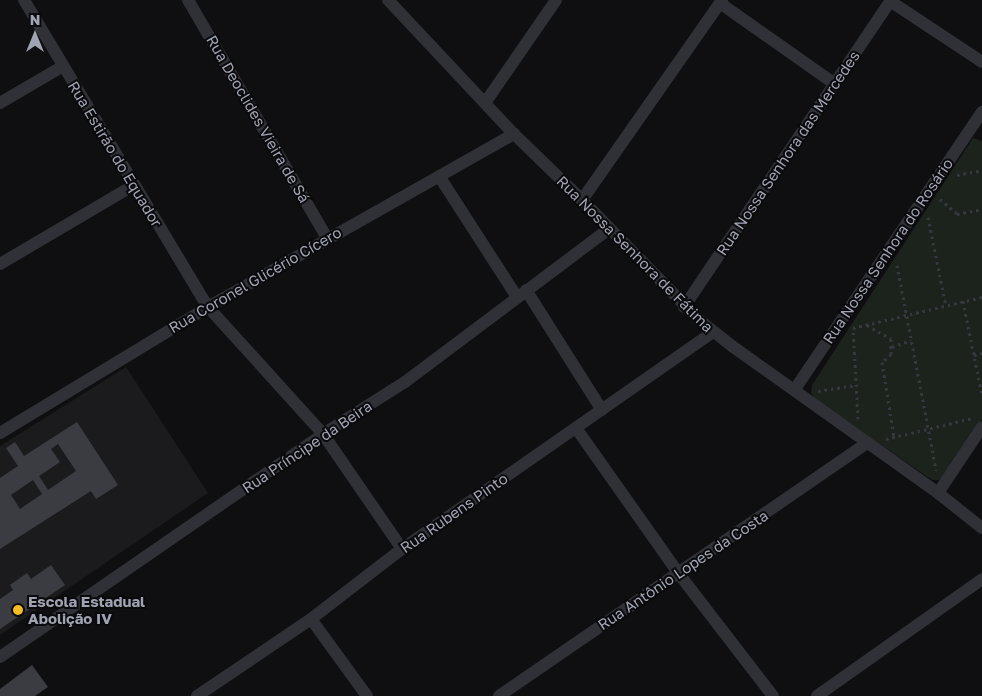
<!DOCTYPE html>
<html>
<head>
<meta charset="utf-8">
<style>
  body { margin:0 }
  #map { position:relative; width:982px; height:696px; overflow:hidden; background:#0f0f11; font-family:"Golos Text",sans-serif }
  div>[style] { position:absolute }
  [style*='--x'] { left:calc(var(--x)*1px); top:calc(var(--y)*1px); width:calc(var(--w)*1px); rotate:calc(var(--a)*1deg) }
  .built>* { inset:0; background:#1b1b1e }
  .green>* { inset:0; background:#1c231d }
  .building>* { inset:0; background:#3b3c41 }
  .path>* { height:3px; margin-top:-1.5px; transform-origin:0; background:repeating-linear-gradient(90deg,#36383d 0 2.5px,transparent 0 6.5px) }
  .street>* { height:12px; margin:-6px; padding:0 6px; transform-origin:6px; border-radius:6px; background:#303136 }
  .dots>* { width:14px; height:14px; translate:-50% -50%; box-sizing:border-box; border:2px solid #0a0a0c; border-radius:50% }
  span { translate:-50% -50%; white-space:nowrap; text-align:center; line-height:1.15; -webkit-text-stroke:4px #0a0a0c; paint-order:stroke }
  .street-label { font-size:15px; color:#a0a4b2 }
  .poi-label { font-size:15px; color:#a0a4b2; font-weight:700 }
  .left { translate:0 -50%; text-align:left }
  .north { position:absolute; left:10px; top:10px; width:50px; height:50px; -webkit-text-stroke:4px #0a0a0c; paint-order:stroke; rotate:0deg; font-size:14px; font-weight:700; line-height:20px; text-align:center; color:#a0a4b2 }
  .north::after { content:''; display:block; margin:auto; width:18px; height:22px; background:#a0a4b2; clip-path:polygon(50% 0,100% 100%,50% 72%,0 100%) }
</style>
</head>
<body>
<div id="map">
  <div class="built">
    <div style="clip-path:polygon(126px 367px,208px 493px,0 635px,0 446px)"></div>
  </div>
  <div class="green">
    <div style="clip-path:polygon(973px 138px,982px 141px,982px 419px,945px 475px,939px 480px,932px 480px,815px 399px,811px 393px,812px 385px)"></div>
  </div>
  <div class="building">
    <div style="clip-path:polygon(evenodd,77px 422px,118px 485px,96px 499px,91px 491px,0 549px,0 478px,18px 466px,6px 448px,15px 442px,24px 456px,77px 422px,58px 444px,76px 471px,48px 490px,39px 476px,60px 462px,51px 449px,58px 444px,77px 422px,33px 480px,42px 494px,20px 509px,11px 495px,33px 480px)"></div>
    <div style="clip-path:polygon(51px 565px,65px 585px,0 629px,0 599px,13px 590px,10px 585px,27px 573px,31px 579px)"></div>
    <div style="clip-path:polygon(32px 665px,48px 687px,35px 696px,0 696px,0 689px)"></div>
  </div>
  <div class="path">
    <div style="--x:957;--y:175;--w:25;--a:-11"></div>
    <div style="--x:940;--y:199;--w:23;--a:41"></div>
    <div style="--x:957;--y:214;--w:25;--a:-11"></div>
    <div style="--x:928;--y:217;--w:91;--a:78.6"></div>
    <div style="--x:897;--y:265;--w:209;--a:79.2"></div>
    <div style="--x:963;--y:301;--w:96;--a:78.6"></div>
    <div style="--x:867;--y:325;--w:28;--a:30"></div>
    <div style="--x:891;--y:339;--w:15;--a:90"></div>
    <div style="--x:891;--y:354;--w:12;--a:138"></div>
    <div style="--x:882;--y:362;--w:76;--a:80.9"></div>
    <div style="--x:892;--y:347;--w:20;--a:-20"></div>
    <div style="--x:974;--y:355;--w:8;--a:-14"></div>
    <div style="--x:818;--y:391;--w:38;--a:-9"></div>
    <div style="--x:858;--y:419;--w:91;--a:-93.1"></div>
    <div style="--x:853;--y:328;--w:133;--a:-13.5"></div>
    <div style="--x:886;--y:439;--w:89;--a:-13.7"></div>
  </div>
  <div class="street">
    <div style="--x:24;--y:0;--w:358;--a:59.1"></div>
    <div style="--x:208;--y:307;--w:171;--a:47.8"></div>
    <div style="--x:323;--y:434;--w:140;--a:55.5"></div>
    <div style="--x:188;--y:0;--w:276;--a:59.7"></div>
    <div style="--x:388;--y:0;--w:184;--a:46.8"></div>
    <div style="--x:514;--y:134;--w:95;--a:44.1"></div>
    <div style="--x:582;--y:200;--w:168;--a:45.7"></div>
    <div style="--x:699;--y:320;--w:42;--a:38.2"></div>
    <div style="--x:732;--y:346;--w:253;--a:35.5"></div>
    <div style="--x:938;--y:493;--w:56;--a:38.5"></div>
    <div style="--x:890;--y:1;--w:110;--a:33.5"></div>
    <div style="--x:720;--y:3;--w:141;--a:35.2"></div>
    <div style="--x:0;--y:103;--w:73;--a:-30.4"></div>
    <div style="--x:485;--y:103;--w:125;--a:-55.4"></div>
    <div style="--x:439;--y:176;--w:144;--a:57.2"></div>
    <div style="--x:582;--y:200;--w:244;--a:-55"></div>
    <div style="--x:0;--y:264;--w:156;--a:-30.5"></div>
    <div style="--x:526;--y:290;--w:142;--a:57.7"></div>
    <div style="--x:684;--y:307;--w:370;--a:-56"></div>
    <div style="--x:795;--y:389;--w:334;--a:-56"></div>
    <div style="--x:576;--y:428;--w:179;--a:54.8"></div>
    <div style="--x:679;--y:574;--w:154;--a:52.4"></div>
    <div style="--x:0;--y:433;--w:243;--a:-31.2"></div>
    <div style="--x:208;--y:307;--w:352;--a:-29.5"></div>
    <div style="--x:938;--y:493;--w:79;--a:-56.3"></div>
    <div style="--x:311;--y:619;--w:95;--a:54"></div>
    <div style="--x:0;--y:657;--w:393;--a:-34.6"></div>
    <div style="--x:323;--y:434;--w:97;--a:-32.4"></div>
    <div style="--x:405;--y:382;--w:255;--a:-36.9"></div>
    <div style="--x:197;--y:696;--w:138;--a:-34"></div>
    <div style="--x:311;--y:619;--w:115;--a:-37.6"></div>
    <div style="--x:402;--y:549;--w:379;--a:-34.9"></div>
    <div style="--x:499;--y:696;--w:447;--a:-34.5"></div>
    <div style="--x:817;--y:696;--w:202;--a:-35.3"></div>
  </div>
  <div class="dots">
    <div style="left:18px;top:610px;background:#f4bd24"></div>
  </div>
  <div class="street-label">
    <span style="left:258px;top:119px;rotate:60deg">Rua Deoclides Vieira de Sá</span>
    <span style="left:788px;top:153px;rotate:-56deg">Rua Nossa Senhora das Mercedes</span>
    <span style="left:115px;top:154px;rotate:59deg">Rua Estirão do Equador</span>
    <span style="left:888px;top:251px;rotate:-56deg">Rua Nossa Senhora do Rosário</span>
    <span style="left:635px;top:254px;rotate:45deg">Rua Nossa Senhora de Fátima</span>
    <span style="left:255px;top:280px;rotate:-30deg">Rua Coronel Glicério Cícero</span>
    <span style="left:307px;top:447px;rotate:-34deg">Rua Príncipe da Beira</span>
    <span style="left:454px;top:513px;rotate:-35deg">Rua Rubens Pinto</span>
    <span style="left:683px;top:570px;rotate:-34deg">Rua Antônio Lopes da Costa</span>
  </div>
  <div class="poi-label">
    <span class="left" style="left:28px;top:610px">Escola Estadual<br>Abolição IV</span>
  </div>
  <div class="north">N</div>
</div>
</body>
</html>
